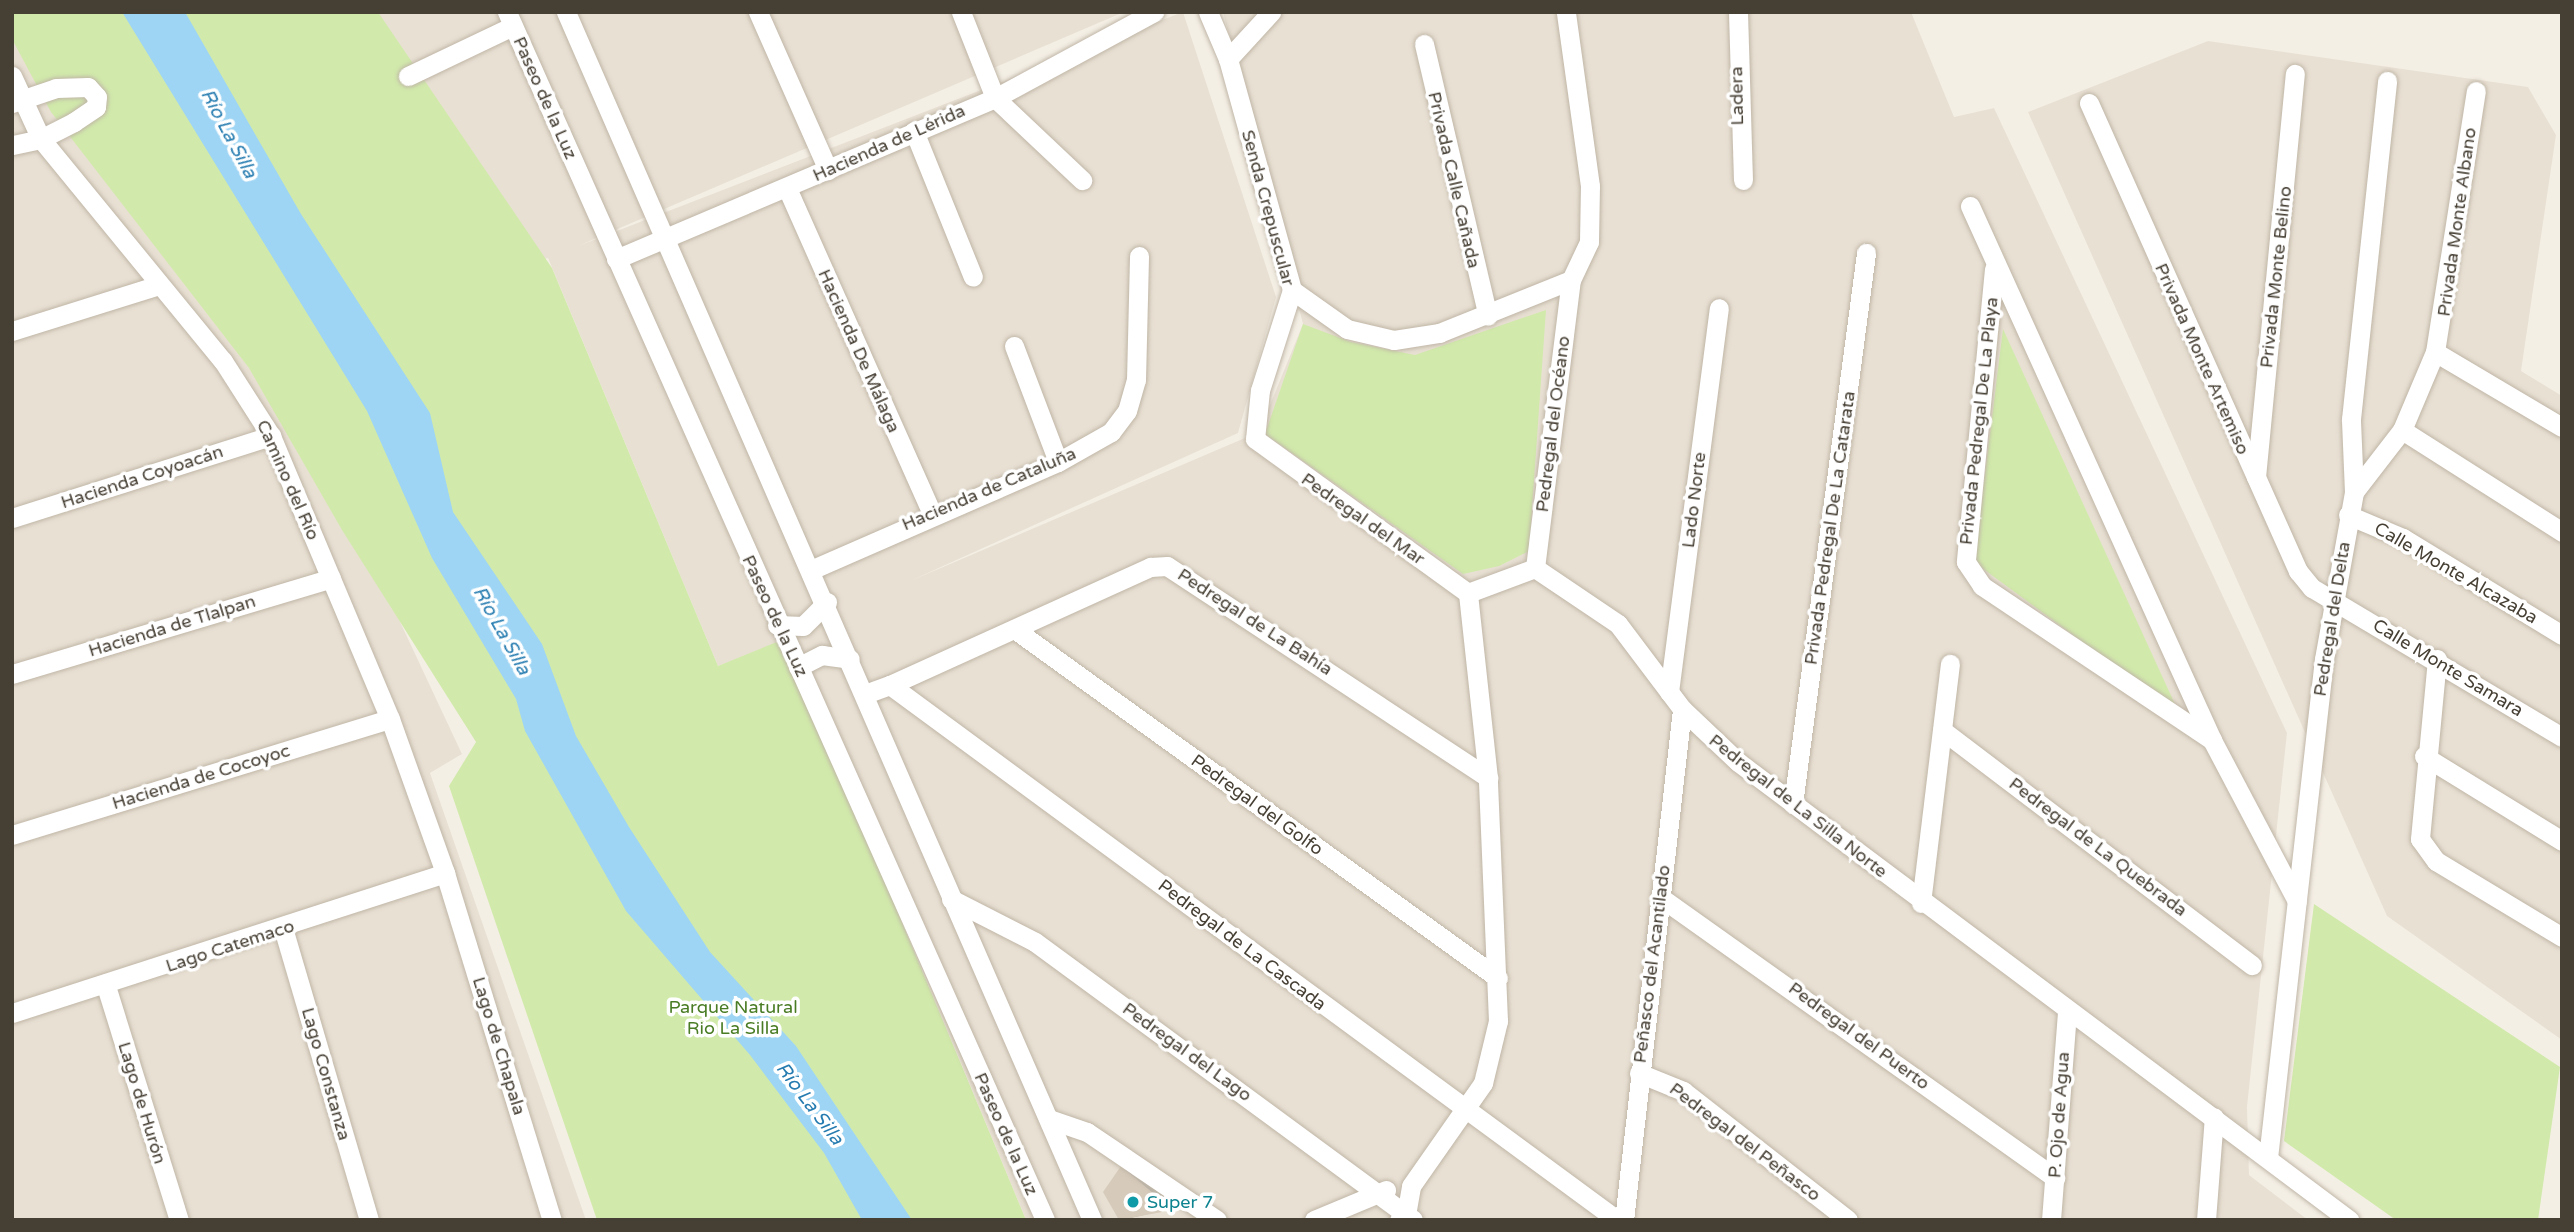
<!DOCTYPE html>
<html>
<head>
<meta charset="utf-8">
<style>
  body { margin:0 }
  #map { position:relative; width:2574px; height:1232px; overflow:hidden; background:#f4efe5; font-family:"Varela Round",sans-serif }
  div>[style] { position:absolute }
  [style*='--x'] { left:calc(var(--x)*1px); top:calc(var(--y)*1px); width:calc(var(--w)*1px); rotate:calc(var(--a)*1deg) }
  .residential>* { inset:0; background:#e8e0d3 }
  .green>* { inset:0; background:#d1eaab }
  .water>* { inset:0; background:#9ed5f4 }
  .shadow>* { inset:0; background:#0003 }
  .building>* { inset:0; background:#d6caba }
  .roads { filter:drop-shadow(0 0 2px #c0b6a7) drop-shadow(0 0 2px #c0b6a7) }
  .minor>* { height:19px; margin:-9.5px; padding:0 9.5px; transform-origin:9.5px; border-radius:9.5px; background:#fff }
  .dots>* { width:19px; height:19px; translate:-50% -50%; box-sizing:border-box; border:4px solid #fff; border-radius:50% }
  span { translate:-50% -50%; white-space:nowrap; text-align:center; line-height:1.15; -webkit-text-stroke:7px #fff; paint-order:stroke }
  .street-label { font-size:18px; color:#463f34 }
  .park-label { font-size:18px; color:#497c24 }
  .culture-label { font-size:18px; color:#0d838f }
  .left { translate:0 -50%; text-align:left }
  .water-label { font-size:19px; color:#267cb0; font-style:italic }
  .frame { position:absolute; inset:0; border:14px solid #463f34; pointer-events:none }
</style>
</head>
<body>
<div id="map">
  <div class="residential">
    <div style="clip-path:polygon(12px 12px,290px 387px,462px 754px,430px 773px,586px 1220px,12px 1220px)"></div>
    <div style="clip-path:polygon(359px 12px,1124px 12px,578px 246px,1183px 12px,1276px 297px,1238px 433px,910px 581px,1259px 432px,1303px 324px,1223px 12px,1911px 12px,1954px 117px,1994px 108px,2287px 733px,2247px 1107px,2249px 1175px,2308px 1220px,1026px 1220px,785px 640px,718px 666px,548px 258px,494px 272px)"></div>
    <div style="clip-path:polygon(2208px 41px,2528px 87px,2556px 135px,2521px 371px,2562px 396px,2562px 1040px,2387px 916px,2028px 112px)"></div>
  </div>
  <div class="green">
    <div style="clip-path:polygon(12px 12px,378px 12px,552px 268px,718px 666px,784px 639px,1026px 1220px,597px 1220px,449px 786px,476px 742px,342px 530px,249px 368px,51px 112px,12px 39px)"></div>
    <div style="clip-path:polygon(1546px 310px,1529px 551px,1499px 566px,1463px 574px,1265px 434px,1303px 324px,1351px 342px,1415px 355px)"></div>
    <div style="clip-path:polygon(2003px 329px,2179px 713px,1974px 562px)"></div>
    <div style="clip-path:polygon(2314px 904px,2560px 1067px,2538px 1220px,2396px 1220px,2284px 1141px)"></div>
  </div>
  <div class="water">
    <div style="clip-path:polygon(122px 12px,185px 12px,301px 214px,430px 413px,453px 512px,542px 644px,576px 736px,629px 827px,710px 952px,796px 1046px,912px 1220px,862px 1220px,824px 1153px,750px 1055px,626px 911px,525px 731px,516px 699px,432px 558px,367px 411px)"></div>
  </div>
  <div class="shadow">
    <div style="clip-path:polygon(1122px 1167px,1162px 1183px,1171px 1201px,1162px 1211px,1121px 1220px,1105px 1192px)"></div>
  </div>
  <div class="building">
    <div style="clip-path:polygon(1121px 1166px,1153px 1193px,1162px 1212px,1119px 1220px,1103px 1192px)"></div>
  </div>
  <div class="roads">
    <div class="minor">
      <div style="--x:507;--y:12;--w:1322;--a:65.99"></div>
      <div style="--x:566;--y:12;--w:1318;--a:66.47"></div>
      <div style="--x:758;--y:12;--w:173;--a:66.1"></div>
      <div style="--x:961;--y:12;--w:92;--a:68.4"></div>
      <div style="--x:995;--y:98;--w:120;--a:43.3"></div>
      <div style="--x:1208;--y:12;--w:51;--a:66.9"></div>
      <div style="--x:1228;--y:59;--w:240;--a:74.5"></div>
      <div style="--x:1292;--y:290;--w:105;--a:107.7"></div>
      <div style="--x:1260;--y:390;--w:49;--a:95.8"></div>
      <div style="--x:1255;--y:439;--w:263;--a:35.9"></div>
      <div style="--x:1738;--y:12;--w:168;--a:88.3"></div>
      <div style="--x:1424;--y:44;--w:279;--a:76.8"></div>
      <div style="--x:1228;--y:59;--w:64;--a:-47.5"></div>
      <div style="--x:12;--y:76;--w:69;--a:65.3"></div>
      <div style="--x:41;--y:139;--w:287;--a:50.7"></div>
      <div style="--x:223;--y:361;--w:89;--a:57.4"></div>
      <div style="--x:271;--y:436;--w:307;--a:67.2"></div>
      <div style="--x:390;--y:719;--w:164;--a:70.3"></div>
      <div style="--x:445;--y:873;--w:363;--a:72.9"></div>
      <div style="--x:408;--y:76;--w:116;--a:-25.5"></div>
      <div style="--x:12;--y:103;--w:46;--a:-18.8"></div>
      <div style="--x:56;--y:88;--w:32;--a:-2"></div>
      <div style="--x:88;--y:87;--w:13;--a:48"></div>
      <div style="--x:97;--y:97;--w:10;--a:96"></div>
      <div style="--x:96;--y:107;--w:27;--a:146"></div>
      <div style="--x:74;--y:122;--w:37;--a:153"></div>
      <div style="--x:41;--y:139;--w:30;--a:168"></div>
      <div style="--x:2089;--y:103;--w:513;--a:65.94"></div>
      <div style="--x:2298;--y:571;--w:22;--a:51"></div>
      <div style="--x:2312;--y:588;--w:291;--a:30.8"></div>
      <div style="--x:914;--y:131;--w:157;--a:68"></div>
      <div style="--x:787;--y:188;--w:356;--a:66"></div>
      <div style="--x:1970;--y:206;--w:586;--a:65.62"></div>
      <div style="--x:2212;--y:740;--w:182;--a:62.2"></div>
      <div style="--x:616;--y:259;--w:412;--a:-23"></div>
      <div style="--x:995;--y:98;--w:181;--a:-28.4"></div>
      <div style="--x:1994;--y:269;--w:294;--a:95.5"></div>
      <div style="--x:1966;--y:562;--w:29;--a:56"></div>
      <div style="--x:1982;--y:586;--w:277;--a:33.8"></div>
      <div style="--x:1292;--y:290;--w:67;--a:35.3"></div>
      <div style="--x:1347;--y:329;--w:48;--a:13.2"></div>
      <div style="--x:1394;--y:340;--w:46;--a:-8.8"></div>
      <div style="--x:1439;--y:333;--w:142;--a:-21.9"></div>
      <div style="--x:1571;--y:280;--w:42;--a:-64.7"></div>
      <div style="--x:1589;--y:242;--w:56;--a:-89"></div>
      <div style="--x:1590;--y:186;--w:176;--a:-97.9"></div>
      <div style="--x:12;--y:331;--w:151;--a:-17.4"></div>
      <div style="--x:1014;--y:346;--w:124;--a:69.2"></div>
      <div style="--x:2435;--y:352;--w:147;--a:30.6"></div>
      <div style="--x:2402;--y:430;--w:190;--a:32.5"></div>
      <div style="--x:2256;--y:477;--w:405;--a:-84.5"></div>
      <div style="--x:2354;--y:492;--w:78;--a:-52.3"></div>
      <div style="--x:2402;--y:430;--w:85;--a:-67.1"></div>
      <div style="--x:2435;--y:352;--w:264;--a:-81.1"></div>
      <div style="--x:2348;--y:515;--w:60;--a:22.7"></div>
      <div style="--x:2403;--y:538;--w:186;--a:31.4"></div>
      <div style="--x:12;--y:518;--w:272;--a:-17.6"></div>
      <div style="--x:1535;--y:568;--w:100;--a:34"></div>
      <div style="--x:1618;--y:624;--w:106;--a:53"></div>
      <div style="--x:1682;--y:709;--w:77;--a:43.4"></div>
      <div style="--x:1738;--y:762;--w:764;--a:36.85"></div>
      <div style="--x:1535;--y:568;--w:290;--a:-82.9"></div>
      <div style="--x:813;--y:569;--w:267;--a:-23.6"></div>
      <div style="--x:1058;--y:462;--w:61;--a:-29.5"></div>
      <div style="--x:1111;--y:432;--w:26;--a:-53"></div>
      <div style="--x:1127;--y:411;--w:32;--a:-74"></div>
      <div style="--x:1136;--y:380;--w:124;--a:-88.6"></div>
      <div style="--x:777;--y:625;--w:26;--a:2"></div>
      <div style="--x:803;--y:626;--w:34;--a:-45"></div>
      <div style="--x:1017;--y:631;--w:593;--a:35.81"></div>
      <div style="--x:2437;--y:659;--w:181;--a:95.4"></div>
      <div style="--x:2420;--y:839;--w:27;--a:54"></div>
      <div style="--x:2436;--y:861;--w:147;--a:31.1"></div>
      <div style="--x:798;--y:667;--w:27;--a:-27"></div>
      <div style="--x:822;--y:655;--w:28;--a:8"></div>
      <div style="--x:12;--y:674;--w:333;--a:-16.7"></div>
      <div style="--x:890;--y:685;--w:286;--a:-24.4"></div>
      <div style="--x:1150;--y:567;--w:17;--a:-3"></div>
      <div style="--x:1167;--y:566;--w:385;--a:33.4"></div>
      <div style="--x:1669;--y:692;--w:387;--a:-82.6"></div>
      <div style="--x:865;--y:694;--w:27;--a:-20"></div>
      <div style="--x:890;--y:685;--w:903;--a:36.35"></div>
      <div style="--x:1942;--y:730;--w:389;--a:37.2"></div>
      <div style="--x:2424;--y:756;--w:162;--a:31.6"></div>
      <div style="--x:1793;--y:804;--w:556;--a:-82.45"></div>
      <div style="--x:12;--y:835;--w:395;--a:-17.1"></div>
      <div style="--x:1660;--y:897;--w:485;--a:35.4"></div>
      <div style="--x:951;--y:899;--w:94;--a:27.1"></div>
      <div style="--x:1035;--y:942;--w:469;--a:36.3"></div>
      <div style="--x:1921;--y:903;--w:241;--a:-83.1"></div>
      <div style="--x:283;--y:928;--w:304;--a:73.6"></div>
      <div style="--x:106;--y:986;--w:245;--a:72.7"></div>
      <div style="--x:12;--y:1013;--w:455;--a:-17.9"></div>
      <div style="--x:1639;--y:1073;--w:48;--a:22.2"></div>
      <div style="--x:1683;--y:1091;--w:209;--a:38"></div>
      <div style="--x:1049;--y:1119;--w:40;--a:18.9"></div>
      <div style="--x:1087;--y:1132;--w:157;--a:34.1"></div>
      <div style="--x:2268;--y:1158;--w:502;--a:-83.6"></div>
      <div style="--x:2324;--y:659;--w:170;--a:-79.8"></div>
      <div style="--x:2354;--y:492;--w:73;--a:-92.4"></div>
      <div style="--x:2351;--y:419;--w:340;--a:-83.9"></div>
      <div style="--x:1314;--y:1220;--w:78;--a:-22.6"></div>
      <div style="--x:1399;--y:1220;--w:9;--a:-36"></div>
      <div style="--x:1406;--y:1215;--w:29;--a:-80"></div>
      <div style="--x:1411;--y:1186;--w:126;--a:-55"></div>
      <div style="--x:1483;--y:1083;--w:64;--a:-76.4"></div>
      <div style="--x:1498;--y:1021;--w:243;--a:-92.4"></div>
      <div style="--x:1488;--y:778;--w:186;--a:-96.2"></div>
      <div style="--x:1468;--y:593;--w:72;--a:-20.5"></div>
      <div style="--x:1624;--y:1220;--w:514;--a:-83.52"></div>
      <div style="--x:2051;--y:1220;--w:211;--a:-85.6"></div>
      <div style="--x:2206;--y:1220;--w:103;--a:-85.6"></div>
    </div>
  </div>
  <div class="dots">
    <div style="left:1133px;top:1202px;background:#0f9aa8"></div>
  </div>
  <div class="street-label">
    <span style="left:1737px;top:96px;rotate:-91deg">Ladera</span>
    <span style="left:545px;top:98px;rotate:66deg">Paseo de la Luz</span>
    <span style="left:889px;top:143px;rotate:-24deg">Hacienda de Lérida</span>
    <span style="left:1454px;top:180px;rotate:77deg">Privada Calle Cañada</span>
    <span style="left:1268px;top:208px;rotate:75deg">Senda Crepuscular</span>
    <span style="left:2457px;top:222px;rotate:-82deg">Privada Monte Albano</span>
    <span style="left:2276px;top:277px;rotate:-84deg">Privada Monte Belino</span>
    <span style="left:859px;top:351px;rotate:66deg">Hacienda De Málaga</span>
    <span style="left:2202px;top:359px;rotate:66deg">Privada Monte Artemiso</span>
    <span style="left:1979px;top:421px;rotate:-84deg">Privada Pedregal De La Playa</span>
    <span style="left:1553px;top:424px;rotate:-83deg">Pedregal del Océano</span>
    <span style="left:142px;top:477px;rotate:-18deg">Hacienda Coyoacán</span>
    <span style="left:288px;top:480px;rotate:66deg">Camino del Río</span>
    <span style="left:989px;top:489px;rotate:-23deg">Hacienda de Cataluña</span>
    <span style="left:1694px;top:500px;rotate:-83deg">Lado Norte</span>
    <span style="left:1363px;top:519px;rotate:35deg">Pedregal del Mar</span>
    <span style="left:1830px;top:528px;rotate:-82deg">Privada Pedregal De La Catarata</span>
    <span style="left:2456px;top:573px;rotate:30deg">Calle Monte Alcazaba</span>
    <span style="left:775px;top:616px;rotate:65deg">Paseo de la Luz</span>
    <span style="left:2332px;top:619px;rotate:-81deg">Pedregal del Delta</span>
    <span style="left:1255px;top:622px;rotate:33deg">Pedregal de La Bahía</span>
    <span style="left:172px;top:626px;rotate:-17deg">Hacienda de Tlalpan</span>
    <span style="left:2448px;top:668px;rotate:31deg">Calle Monte Samara</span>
    <span style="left:201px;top:777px;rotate:-17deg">Hacienda de Cocoyoc</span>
    <span style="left:1257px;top:805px;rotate:36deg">Pedregal del Golfo</span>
    <span style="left:1798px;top:806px;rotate:38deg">Pedregal de La Silla Norte</span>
    <span style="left:2098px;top:847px;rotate:37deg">Pedregal de La Quebrada</span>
    <span style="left:1242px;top:945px;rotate:37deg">Pedregal de La Cascada</span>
    <span style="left:230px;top:946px;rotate:-18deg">Lago Catemaco</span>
    <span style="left:1652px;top:964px;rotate:-83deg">Peñasco del Acantilado</span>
    <span style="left:1859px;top:1036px;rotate:36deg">Pedregal del Puerto</span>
    <span style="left:499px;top:1046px;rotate:73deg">Lago de Chapala</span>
    <span style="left:1187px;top:1052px;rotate:36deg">Pedregal del Lago</span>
    <span style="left:326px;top:1074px;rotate:74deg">Lago Constanza</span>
    <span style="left:142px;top:1103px;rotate:73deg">Lago de Hurón</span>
    <span style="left:2059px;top:1115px;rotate:-86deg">P. Ojo de Agua</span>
    <span style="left:1006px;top:1134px;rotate:66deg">Paseo de la Luz</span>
    <span style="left:1745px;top:1142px;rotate:37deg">Pedregal del Peñasco</span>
  </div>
  <div class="park-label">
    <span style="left:733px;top:1018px">Parque Natural<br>Rio La Silla</span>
  </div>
  <div class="culture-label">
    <span class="left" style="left:1147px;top:1202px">Super 7</span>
  </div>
  <div class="water-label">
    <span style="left:228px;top:134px;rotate:62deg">Río La Silla</span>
    <span style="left:501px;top:631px;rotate:61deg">Río La Silla</span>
    <span style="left:809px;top:1104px;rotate:53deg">Río La Silla</span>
  </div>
  <div class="frame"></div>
</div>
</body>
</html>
